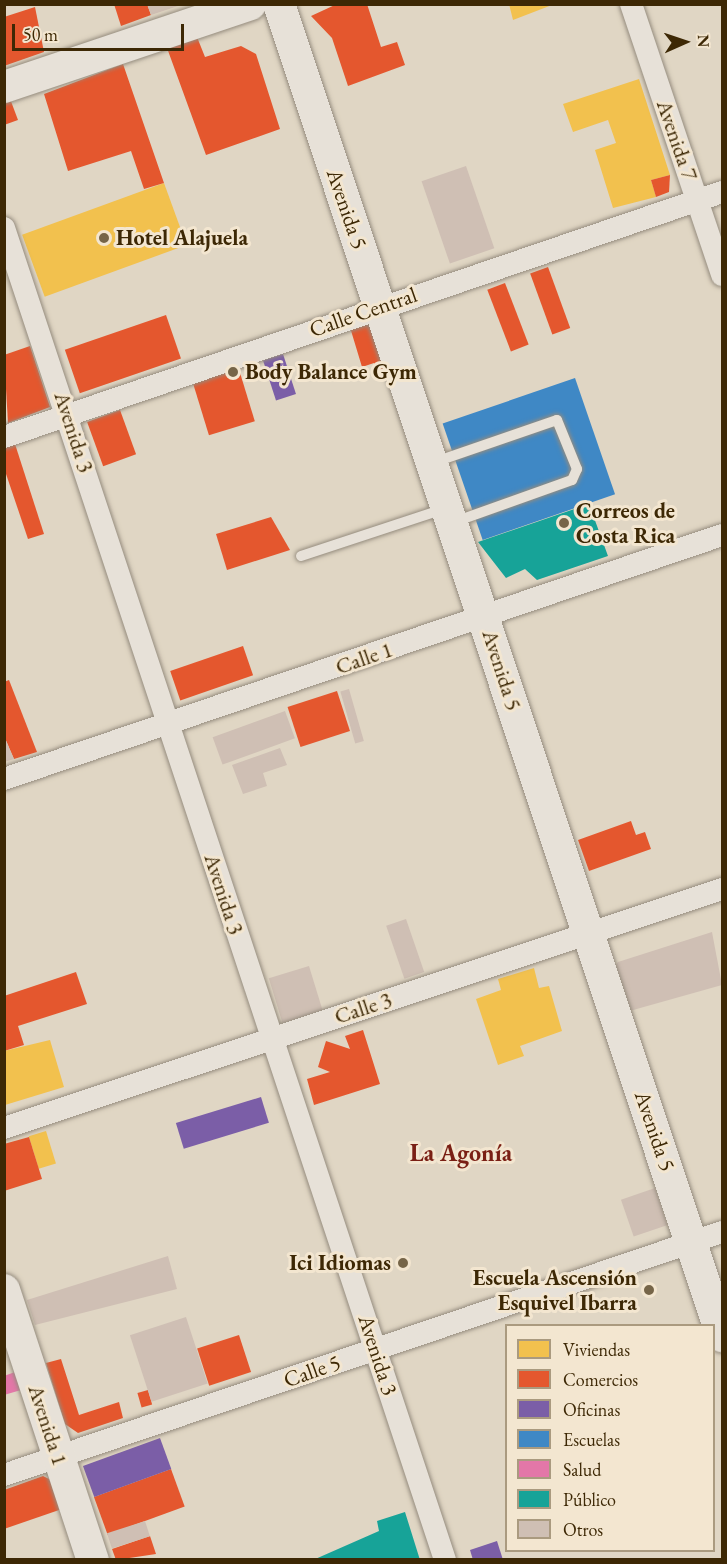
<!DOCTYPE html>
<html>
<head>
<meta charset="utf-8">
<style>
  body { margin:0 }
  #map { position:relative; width:727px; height:1564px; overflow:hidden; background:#e0d6c4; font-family:"EB Garamond",serif }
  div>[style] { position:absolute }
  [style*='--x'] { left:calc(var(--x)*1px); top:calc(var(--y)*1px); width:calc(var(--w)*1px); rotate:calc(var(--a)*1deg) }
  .homes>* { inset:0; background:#f2c14e; transform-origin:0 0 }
  .shops>* { inset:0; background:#e4572e; transform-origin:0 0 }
  .offices>* { inset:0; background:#7b5ea7; transform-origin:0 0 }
  .schools>* { inset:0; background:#3f88c5; transform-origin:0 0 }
  .health>* { inset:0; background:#e377a8 }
  .public>* { inset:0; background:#17a398 }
  .building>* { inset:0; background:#cfbfb4; transform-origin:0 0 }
  .roads { filter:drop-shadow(0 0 2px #958c7e) drop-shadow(0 0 2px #958c7e) }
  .lane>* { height:10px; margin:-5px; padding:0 5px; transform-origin:5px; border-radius:5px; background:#e7e1d8 }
  .street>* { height:22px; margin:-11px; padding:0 11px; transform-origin:11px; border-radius:11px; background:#e7e1d8 }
  .secondary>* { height:32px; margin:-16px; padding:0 16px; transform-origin:16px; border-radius:16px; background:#e7e1d8 }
  .dots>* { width:16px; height:16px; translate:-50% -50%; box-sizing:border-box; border:3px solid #f3e6d0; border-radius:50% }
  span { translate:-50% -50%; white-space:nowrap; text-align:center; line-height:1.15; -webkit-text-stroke:6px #f3e6d0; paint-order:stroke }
  .street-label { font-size:22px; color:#3d2805 }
  .poi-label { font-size:22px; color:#3d2805; font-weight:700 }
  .left { translate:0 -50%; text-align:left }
  .right { translate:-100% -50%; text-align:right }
  .neighbourhood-label { font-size:24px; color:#7a1f14; font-weight:700 }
  .frame { position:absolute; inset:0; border:6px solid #3d2805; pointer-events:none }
  .legend { position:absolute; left:505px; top:1324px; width:210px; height:228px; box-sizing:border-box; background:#f3e6d0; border:2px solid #aa9a7f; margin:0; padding:8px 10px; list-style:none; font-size:18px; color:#3d2805 }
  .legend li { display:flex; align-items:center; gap:12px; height:30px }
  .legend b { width:30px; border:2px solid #aa9a7f }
  .north { position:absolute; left:655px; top:12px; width:60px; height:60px; -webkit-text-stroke:4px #f3e6d0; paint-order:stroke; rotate:87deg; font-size:16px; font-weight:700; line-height:24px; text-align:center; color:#3d2805 }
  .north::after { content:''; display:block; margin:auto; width:21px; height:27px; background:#3d2805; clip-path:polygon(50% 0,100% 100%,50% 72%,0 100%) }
  .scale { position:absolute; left:12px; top:24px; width:172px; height:27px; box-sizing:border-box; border:3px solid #3d2805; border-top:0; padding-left:8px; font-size:18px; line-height:21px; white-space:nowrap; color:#3d2805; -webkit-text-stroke:4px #f3e6d0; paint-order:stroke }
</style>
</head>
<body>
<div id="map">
  <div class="homes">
    <div style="clip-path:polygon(509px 4px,552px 4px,552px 5px,513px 20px)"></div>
    <div style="clip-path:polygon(639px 79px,670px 175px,651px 180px,656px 197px,613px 208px,595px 150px,616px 143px,608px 120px,573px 132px,563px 104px)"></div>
    <div style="left:164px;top:183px;width:66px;height:151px;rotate:70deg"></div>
    <div style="clip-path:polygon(534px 968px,539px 988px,549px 986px,562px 1031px,520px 1046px,524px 1056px,498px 1065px,476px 999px,501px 990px,498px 979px)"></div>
    <div style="clip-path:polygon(50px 1040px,64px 1087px,5px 1105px,4px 1051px)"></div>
    <div style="left:46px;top:1131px;width:34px;height:18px;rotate:73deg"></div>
  </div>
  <div class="shops">
    <div style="clip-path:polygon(114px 4px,147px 4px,151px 15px,121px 26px)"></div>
    <div style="clip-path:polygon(337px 4px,367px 4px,381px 47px,397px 42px,405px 65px,348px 86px,332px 38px,311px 16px)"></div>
    <div style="clip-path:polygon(35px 7px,44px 52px,4px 66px,4px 17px)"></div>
    <div style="clip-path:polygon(197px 37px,205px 57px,241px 46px,256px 54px,280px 129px,206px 155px,167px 48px)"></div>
    <div style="clip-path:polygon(123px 64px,164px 183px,144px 189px,131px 151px,68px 171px,44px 94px)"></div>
    <div style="clip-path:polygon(9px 96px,18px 120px,4px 125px,4px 98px)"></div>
    <div style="clip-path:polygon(670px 175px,669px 192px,656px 197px,651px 180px)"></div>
    <div style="left:548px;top:267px;width:65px;height:19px;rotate:70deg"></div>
    <div style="left:505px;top:283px;width:66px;height:19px;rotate:69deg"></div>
    <div style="left:166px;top:315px;width:46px;height:107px;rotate:71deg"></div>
    <div style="clip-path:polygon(371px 318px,387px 367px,377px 371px,374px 363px,362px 367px,349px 324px)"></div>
    <div style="clip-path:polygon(30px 346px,50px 407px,8px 423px,4px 355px)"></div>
    <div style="left:237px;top:363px;width:61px;height:48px;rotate:73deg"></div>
    <div style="left:120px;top:410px;width:47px;height:35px;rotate:70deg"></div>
    <div style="clip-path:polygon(15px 444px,44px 534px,28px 539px,4px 468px,4px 448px)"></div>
    <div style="clip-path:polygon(271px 517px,290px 550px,227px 570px,216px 534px)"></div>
    <div style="left:243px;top:646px;width:31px;height:77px;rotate:71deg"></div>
    <div style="clip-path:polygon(9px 680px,37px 752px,14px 759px,4px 736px,4px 682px)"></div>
    <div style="left:337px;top:691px;width:42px;height:52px;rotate:72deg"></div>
    <div style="clip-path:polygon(631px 821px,636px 835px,645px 832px,651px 849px,589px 871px,578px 840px)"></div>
    <div style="clip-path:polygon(76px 972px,87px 1004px,18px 1026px,24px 1045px,4px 1051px,4px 996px)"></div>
    <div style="clip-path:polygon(363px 1030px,380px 1084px,314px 1105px,307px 1079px,330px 1072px,318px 1067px,326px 1041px,350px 1049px,345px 1036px)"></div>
    <div style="clip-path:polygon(29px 1137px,42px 1179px,4px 1191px,4px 1144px)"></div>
    <div style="left:239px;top:1335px;width:39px;height:44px;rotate:72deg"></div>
    <div style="clip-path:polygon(61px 1359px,79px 1415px,119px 1402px,123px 1418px,78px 1433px,65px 1424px,46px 1363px)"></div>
    <div style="left:148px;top:1390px;width:15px;height:11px;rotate:74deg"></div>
    <div style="left:171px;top:1469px;width:40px;height:82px;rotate:70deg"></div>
    <div style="clip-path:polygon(43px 1476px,53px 1481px,62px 1509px,4px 1529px,4px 1490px)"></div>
    <div style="clip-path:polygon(150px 1536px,156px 1554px,116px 1560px,112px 1549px)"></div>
  </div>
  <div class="offices">
    <div style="left:283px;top:354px;width:42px;height:21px;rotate:72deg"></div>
    <div style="left:261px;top:1097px;width:27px;height:89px;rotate:73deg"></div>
    <div style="left:160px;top:1438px;width:33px;height:82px;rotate:70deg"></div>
    <div style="clip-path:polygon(497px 1541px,503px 1560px,473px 1560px,470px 1550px)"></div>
  </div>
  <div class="schools">
    <div style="left:575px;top:378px;width:123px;height:140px;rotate:71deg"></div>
  </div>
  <div class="health">
    <div style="clip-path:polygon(15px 1372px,21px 1390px,4px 1395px,4px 1376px)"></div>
  </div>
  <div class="public">
    <div style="clip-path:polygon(589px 504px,608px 556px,537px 580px,525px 569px,506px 578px,478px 542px)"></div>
    <div style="clip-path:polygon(405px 1512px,420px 1560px,313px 1560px,379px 1531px,377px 1521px)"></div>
  </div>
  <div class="building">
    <div style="clip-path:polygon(147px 4px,181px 4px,181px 5px,151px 15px)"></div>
    <div style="left:466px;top:166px;width:87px;height:47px;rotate:71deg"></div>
    <div style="left:349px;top:689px;width:54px;height:9px;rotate:74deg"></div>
    <div style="left:285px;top:711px;width:29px;height:77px;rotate:70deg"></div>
    <div style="clip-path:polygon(4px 736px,14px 759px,4px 762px)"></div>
    <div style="clip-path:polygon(280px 748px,287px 765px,263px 773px,267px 786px,243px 794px,232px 765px)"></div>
    <div style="left:406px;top:919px;width:56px;height:21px;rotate:71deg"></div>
    <div style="clip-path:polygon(712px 932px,722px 985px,626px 1012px,612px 971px,618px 962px)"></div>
    <div style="left:309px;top:966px;width:49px;height:42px;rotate:73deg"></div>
    <div style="left:655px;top:1188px;width:39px;height:36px;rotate:71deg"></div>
    <div style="clip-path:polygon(168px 1256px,177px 1289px,35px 1325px,27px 1300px)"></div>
    <div style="left:186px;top:1317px;width:70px;height:59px;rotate:72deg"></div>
    <div style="left:145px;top:1521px;width:16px;height:40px;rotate:72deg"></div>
  </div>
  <div class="roads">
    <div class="lane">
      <div style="--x:435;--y:462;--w:129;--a:-19"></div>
      <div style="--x:557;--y:420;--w:53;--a:67.8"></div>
      <div style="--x:577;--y:469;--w:12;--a:114"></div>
      <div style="--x:572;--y:480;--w:125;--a:160.4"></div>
      <div style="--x:301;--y:556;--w:151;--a:-18.2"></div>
    </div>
    <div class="street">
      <div style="--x:631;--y:4;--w:286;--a:71.4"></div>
      <div style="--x:4;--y:228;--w:1403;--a:71.68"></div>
      <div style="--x:4;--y:437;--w:759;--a:-18.84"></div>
      <div style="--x:4;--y:779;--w:758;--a:-18.77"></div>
      <div style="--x:4;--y:1128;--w:757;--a:-18.41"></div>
      <div style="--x:4;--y:1475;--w:758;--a:-18.7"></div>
    </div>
    <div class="secondary">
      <div style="--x:279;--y:4;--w:1404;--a:71.6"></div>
      <div style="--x:4;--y:87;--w:260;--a:-18.6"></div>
      <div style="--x:4;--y:1290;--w:284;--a:71.8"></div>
    </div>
  </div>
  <div class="dots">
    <div style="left:104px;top:238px;background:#766548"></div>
    <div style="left:233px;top:372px;background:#766548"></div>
    <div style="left:564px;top:523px;background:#766548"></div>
    <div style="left:403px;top:1263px;background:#766548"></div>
    <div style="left:649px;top:1290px;background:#766548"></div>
  </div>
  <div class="street-label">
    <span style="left:677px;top:140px;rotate:71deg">Avenida 7</span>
    <span style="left:347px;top:209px;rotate:71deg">Avenida 5</span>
    <span style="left:363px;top:312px;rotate:-19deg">Calle Central</span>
    <span style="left:74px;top:432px;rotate:72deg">Avenida 3</span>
    <span style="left:364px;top:658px;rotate:-19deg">Calle 1</span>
    <span style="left:502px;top:670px;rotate:72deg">Avenida 5</span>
    <span style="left:224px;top:894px;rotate:72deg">Avenida 3</span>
    <span style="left:363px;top:1008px;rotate:-18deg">Calle 3</span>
    <span style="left:655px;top:1131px;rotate:71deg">Avenida 5</span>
    <span style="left:378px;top:1355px;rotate:72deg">Avenida 3</span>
    <span style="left:312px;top:1371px;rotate:-19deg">Calle 5</span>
    <span style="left:48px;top:1425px;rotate:72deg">Avenida 1</span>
  </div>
  <div class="poi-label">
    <span class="left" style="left:116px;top:238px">Hotel Alajuela</span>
    <span class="left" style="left:245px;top:372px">Body Balance Gym</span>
    <span class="left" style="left:576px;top:523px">Correos de<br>Costa Rica</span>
    <span class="right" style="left:391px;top:1263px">Ici Idiomas</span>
    <span class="right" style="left:637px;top:1290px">Escuela Ascensión<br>Esquivel Ibarra</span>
  </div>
  <div class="neighbourhood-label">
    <span style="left:461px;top:1153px">La Agonía</span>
  </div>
  <div class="frame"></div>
  <ul class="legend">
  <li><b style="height:16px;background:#f2c14e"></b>Viviendas</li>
  <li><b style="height:16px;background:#e4572e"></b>Comercios</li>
  <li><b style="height:16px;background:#7b5ea7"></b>Oficinas</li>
  <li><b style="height:16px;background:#3f88c5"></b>Escuelas</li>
  <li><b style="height:16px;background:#e377a8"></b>Salud</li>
  <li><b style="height:16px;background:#17a398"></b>Público</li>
  <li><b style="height:16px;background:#cfbfb4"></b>Otros</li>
  </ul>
  <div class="north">N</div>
  <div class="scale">50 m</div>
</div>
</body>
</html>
